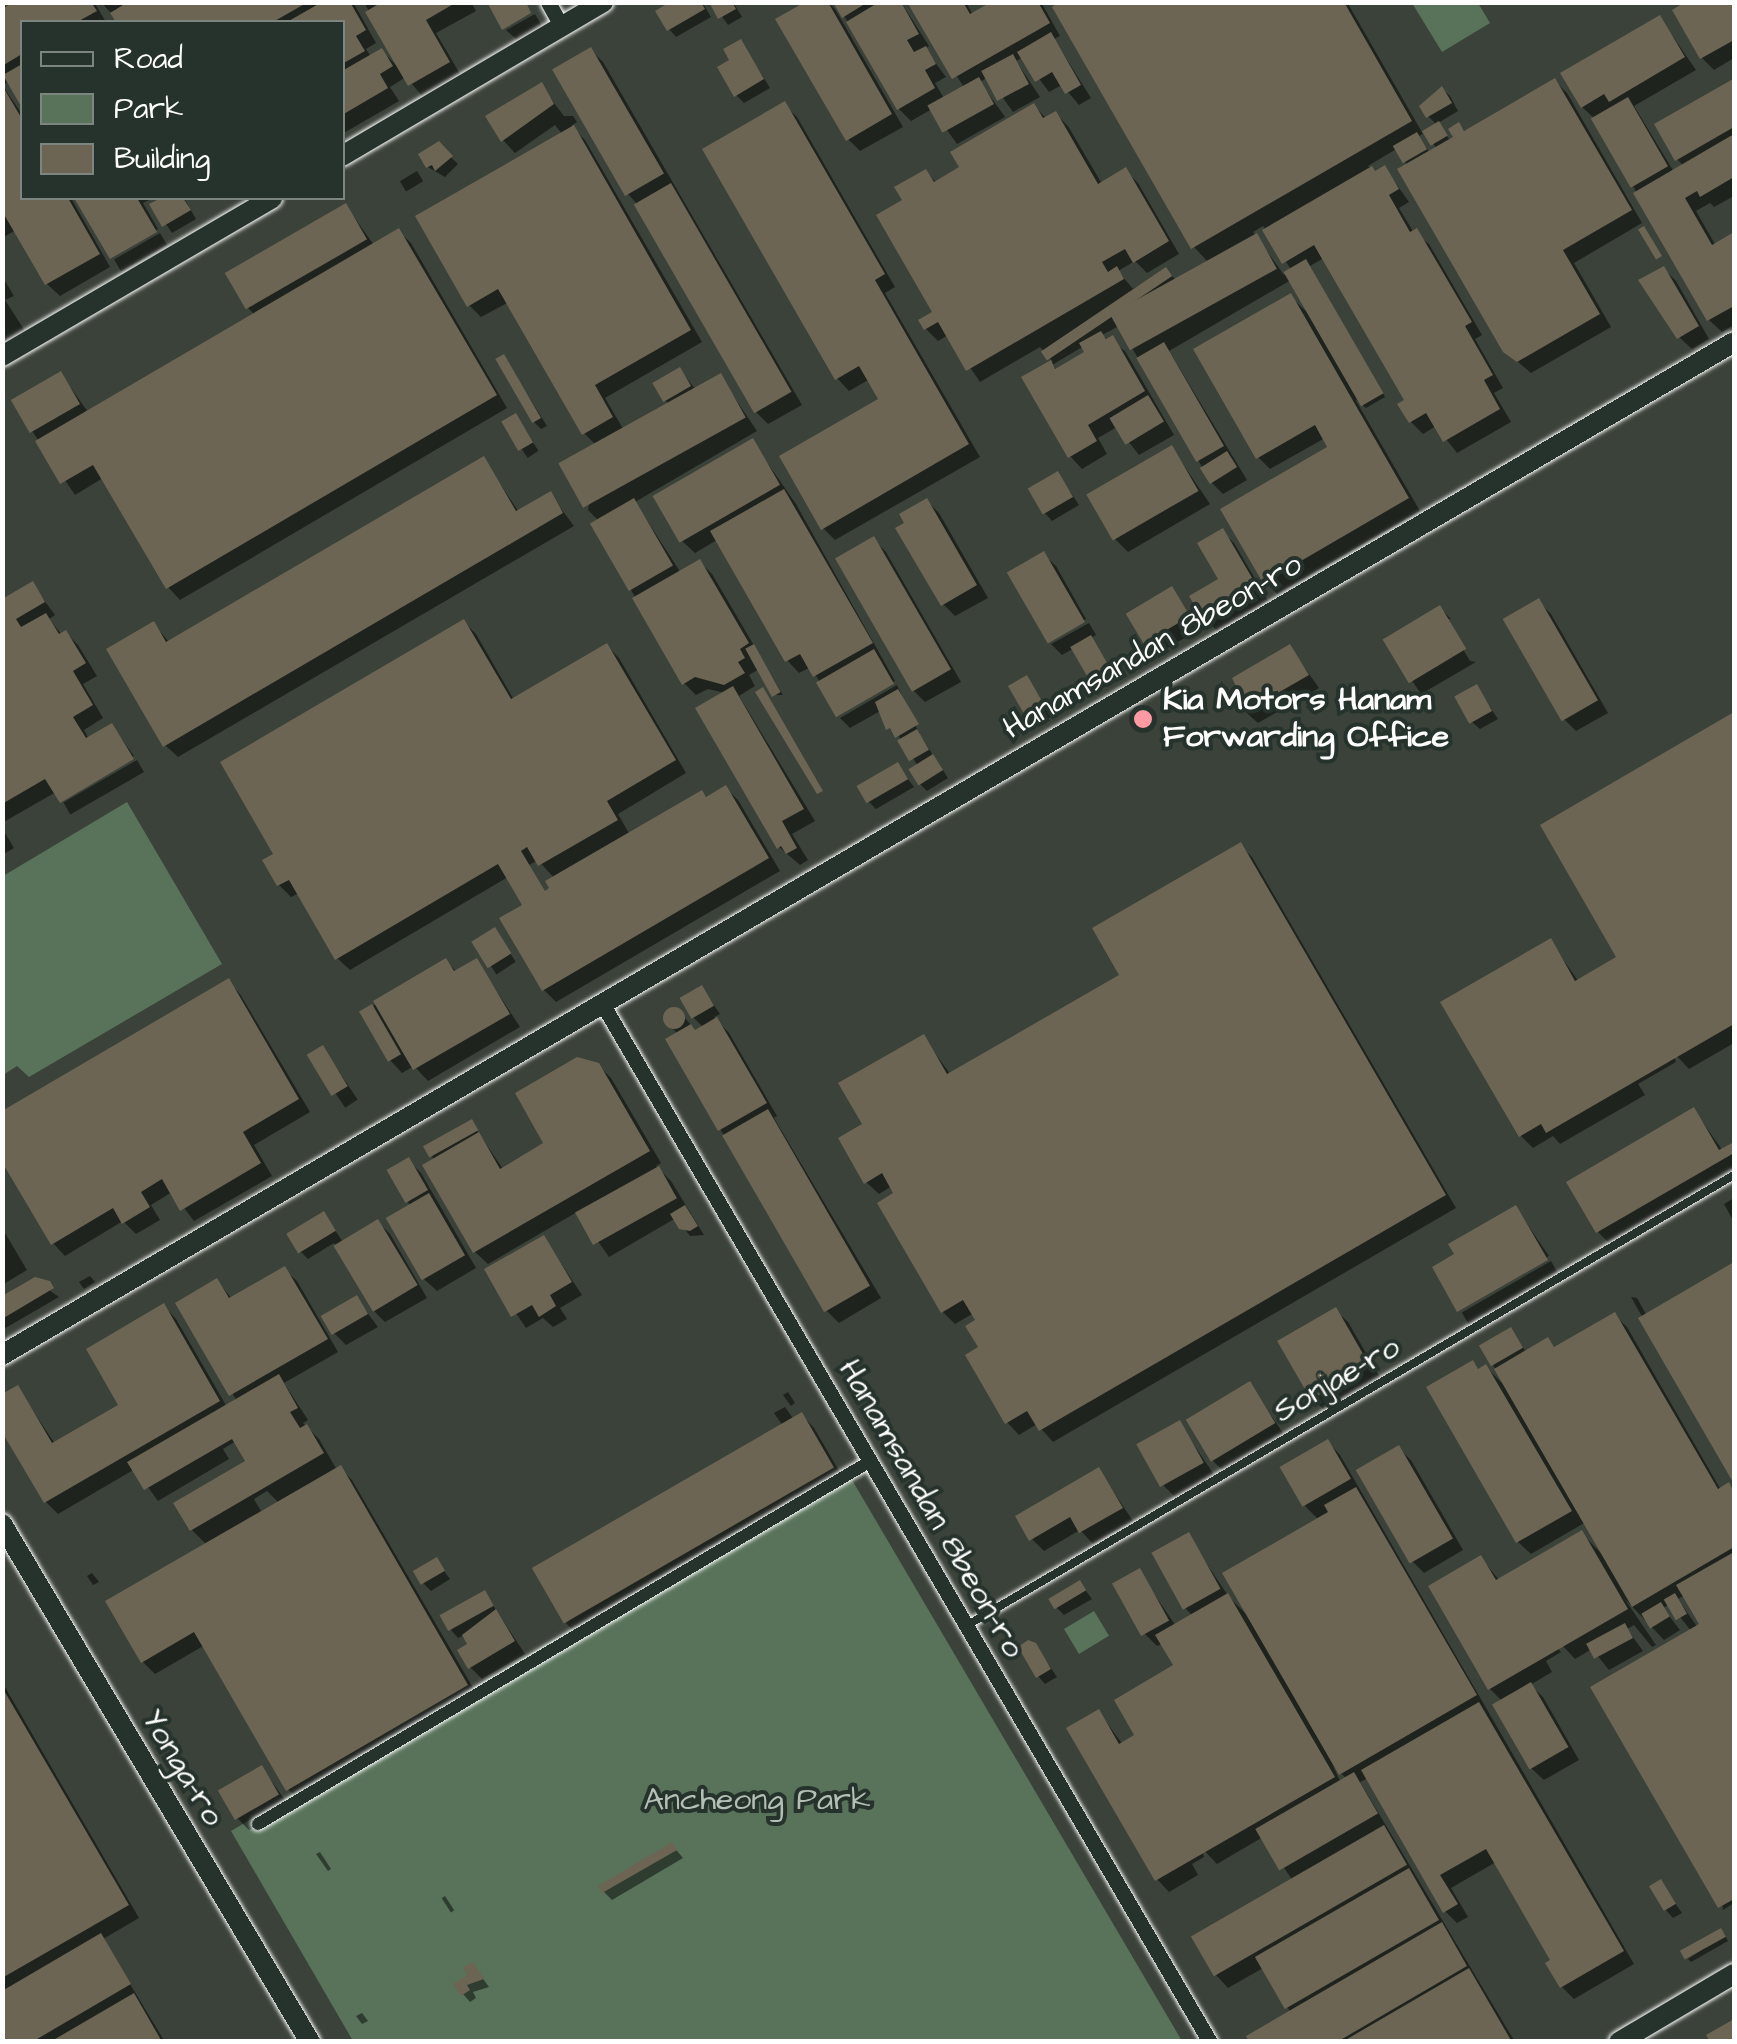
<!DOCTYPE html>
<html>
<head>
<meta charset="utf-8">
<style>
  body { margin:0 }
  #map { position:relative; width:1737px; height:2044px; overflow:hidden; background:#3b4239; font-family:"Architects Daughter",sans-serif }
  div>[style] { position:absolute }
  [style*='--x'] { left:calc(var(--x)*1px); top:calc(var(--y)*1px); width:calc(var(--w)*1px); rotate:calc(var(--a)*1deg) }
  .green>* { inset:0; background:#58735a; transform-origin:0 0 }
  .shadow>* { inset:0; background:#0007; transform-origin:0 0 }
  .building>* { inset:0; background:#6c6554; transform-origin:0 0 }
  .round { border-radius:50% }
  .roads { filter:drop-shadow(0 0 2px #fff) drop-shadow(0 0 2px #fff) }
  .service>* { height:8px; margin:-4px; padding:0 4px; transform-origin:4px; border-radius:4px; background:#26332d }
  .pedestrian>* { height:12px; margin:-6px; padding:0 6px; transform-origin:6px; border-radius:6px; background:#26332d }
  .minor>* { height:15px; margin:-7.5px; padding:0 7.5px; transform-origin:7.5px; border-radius:7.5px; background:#26332d }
  .tertiary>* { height:20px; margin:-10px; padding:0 10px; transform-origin:10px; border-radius:10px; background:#26332d }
  .dots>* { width:28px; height:28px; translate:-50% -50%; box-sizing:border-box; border:5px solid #26332d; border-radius:50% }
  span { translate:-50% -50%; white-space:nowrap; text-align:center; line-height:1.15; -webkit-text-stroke:8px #26332d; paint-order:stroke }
  .street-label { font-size:32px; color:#fff }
  .poi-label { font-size:32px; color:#fff; font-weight:700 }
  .left { translate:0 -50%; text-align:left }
  .park-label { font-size:32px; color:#b4c0b5 }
  .frame { position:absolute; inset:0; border:5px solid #fff; pointer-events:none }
  .legend { position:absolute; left:20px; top:20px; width:325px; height:180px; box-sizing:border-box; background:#26332d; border:2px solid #7d8581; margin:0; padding:12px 18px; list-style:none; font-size:30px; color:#fff }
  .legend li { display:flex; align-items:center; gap:20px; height:50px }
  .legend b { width:50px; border:2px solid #7d8581 }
</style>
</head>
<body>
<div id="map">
  <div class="green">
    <div style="clip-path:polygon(1412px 3px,1478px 3px,1490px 23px,1442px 52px)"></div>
    <div style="clip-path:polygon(127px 802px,222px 964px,29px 1077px,17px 1066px,3px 1075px,3px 876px)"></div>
    <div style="clip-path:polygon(845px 1468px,1182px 2041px,353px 2041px,231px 1831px)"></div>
    <div style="left:1094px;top:1611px;width:29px;height:35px;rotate:59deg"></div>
  </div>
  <div class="shadow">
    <div style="clip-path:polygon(2px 2px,8px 9px,19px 2px,94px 2px,106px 22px,22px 22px,22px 103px,10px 81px,2px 85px)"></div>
    <div style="clip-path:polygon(101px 2px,353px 2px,376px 43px,366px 49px,371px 57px,382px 51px,398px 67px,364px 2px,471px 2px,476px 11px,436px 33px,460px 74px,422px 96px,406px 77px,390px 87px,399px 101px,342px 134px,342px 22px,119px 22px)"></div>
    <div style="clip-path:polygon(675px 2px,702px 2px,711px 17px,676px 37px,669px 29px)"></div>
    <div style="clip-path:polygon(712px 2px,733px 2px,742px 17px,728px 25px)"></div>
    <div style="clip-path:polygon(810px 2px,828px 2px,835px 9px,903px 127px,860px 151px,848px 139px)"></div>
    <div style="clip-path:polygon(836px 2px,901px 2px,929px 46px,925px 49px,946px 77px,935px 83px,945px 100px,965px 89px,910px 2px,966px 2px,973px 15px,996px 2px,1041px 2px,1060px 36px,1054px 39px,1091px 98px,1079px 105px,1062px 85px,1049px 92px,1023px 57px,1016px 61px,1040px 97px,1013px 112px,988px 77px,980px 82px,1005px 117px,957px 144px,932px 109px,911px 121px,899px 109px)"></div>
    <div style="clip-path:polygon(evenodd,1064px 2px,1347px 2px,1423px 134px,1437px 125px,1428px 116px,1442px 89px,1450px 96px,1458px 111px,1438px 123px,1451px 142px,1456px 138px,1459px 125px,1466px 132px,1555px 81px,1567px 93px,1642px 223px,1574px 263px,1611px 327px,1531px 373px,1505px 351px,1398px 148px,1368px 166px,1376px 173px,1385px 168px,1409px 202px,1399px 208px,1414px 233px,1429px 244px,1482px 335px,1475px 339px,1503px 388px,1494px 393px,1511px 422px,1457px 453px,1436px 426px,1423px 434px,1411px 422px,1407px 401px,1324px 258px,1310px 266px,1385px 397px,1366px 408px,1355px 399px,1420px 511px,1277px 594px,1265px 581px,1331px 447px,1325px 438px,1270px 469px,1258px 457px,1290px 296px,1310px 315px,1291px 280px,1169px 351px,1247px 480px,1223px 494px,1211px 482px,1119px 326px,1102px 335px,1125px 351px,1174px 435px,1139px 455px,1117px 427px,1098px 438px,1107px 454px,1082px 469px,1070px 456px,1025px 378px,1053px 362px,1040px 347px,980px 382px,948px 335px,938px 341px,926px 329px,935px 313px,905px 201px,926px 172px,937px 183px,962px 168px,1034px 106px,1047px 119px,1056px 114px,1068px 126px,1102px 184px,1125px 170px,1138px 183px,1179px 254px,1147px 273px,1135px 261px,1118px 271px,1133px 289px,1166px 270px,1177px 281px,1209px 263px,1194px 247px,1064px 2px,1425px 132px,1437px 149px,1430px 153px,1418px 137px,1425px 132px,1064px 2px,1263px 226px,1292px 271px,1284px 275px,1253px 232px,1263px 226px,1064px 2px,1084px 346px,1088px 353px,1057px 370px,1052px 365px,1084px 346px)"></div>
    <div style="clip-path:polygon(1690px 2px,1734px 2px,1734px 58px,1714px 70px,1702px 58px)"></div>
    <div style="clip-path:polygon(535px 14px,542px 26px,517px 40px,506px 30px)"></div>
    <div style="clip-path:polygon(1660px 18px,1696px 70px,1634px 106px,1674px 172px,1684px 166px,1677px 159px,1734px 84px,1734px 196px,1714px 207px,1710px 203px,1696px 211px,1716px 246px,1734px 235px,1734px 325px,1722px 332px,1709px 320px,1595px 119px,1582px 107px)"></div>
    <div style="clip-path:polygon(741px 42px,770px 88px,744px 103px,736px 95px,732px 60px)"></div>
    <div style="clip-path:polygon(591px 50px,603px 62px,802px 405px,768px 424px,756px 412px,638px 205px,628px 194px)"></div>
    <div style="clip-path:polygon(2px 85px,22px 114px,22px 198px,71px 198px,110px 267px,60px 296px,47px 284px,16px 230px,2px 238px)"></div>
    <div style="clip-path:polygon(541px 86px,564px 116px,573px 116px,577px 122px,571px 126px,585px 140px,702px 342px,605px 398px,625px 432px,670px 405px,665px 400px,680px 370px,696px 390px,720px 376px,757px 431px,635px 502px,681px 573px,700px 562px,712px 574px,783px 695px,774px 695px,759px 669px,749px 675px,755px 686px,739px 696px,815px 821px,792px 834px,808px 860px,800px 865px,779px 847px,725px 693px,708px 689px,696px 695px,684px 683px,631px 590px,599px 521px,588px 510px,598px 447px,584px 433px,509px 302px,481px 317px,469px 305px,562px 134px,555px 125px,515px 153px,503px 140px)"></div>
    <div style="clip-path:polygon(784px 105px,797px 117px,895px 287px,885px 293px,980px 457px,835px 540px,823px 528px,882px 399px,870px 379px,849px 391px,837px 378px)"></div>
    <div style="clip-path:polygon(438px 145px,458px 164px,445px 177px,428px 167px)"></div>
    <div style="left:417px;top:171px;width:12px;height:20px;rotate:59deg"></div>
    <div style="clip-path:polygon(77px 198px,153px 198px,143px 203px,158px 229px,112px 258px)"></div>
    <div style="clip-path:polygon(166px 198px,184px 198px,196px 219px,172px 233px,153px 205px)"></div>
    <div style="clip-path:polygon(346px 206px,374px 245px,398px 231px,411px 243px,507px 408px,180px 600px,168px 587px,103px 478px,75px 495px,32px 431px,61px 374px,88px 412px,255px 315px,248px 308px)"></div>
    <div style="left:160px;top:233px;width:14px;height:53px;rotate:60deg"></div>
    <div style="clip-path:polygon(1664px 269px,1676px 281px,1709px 339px,1692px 349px,1679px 337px)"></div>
    <div style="clip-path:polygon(2px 276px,14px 296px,5px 300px,25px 331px,2px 344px)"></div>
    <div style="clip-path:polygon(504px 357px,547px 426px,541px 429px,534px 422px)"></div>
    <div style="left:515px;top:416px;width:42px;height:13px;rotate:56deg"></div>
    <div style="clip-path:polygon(752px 441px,796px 504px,895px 681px,838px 714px,811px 667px,799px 673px,787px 660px,717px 540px,695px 553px,682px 541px)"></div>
    <div style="clip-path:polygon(1172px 448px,1210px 504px,1128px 552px,1115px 539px)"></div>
    <div style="clip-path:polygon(483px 459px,519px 512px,550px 494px,574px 526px,178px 757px,165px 745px,154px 624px,169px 642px)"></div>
    <div style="clip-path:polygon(1058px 474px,1079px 505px,1052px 521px,1045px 513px)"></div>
    <div style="clip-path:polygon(927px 501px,939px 513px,988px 598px,955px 616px,943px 604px)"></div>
    <div style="clip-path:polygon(1222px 531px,1234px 543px,1268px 601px,1217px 631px,1205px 618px,1222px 580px)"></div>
    <div style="clip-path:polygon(873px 539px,886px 552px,961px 682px,925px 702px,913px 690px,838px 560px)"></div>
    <div style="clip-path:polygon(1043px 554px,1056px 566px,1086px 619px,1049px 640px)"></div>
    <div style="clip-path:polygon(32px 584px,55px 615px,49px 619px,62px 635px,66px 633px,78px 645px,97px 676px,83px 684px,103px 718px,84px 730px,89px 739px,112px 726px,134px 756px,61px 799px,56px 792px,2px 823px,2px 599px)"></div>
    <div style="clip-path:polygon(1172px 589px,1200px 629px,1157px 654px,1145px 641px)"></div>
    <div style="clip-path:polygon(1539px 602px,1551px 614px,1608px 713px,1576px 731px,1564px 719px)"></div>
    <div style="clip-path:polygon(1440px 608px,1451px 619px,1445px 619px,1470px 661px,1476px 662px,1421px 694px,1385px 640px)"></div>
    <div style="clip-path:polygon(evenodd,464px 622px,476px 634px,514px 700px,607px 646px,619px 658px,686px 773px,618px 814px,630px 835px,702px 793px,708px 799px,726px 788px,738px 800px,780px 871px,556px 1002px,544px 990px,526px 905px,508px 877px,350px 970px,337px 958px,299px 893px,291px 897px,279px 885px,277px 854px,464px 622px,538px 860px,555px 879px,553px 889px,545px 894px,529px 865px,538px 860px)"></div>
    <div style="clip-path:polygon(1089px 623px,1096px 635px,1091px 638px,1118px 679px,1101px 689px,1074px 648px,1062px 655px,1051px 644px)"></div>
    <div style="clip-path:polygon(1290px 647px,1319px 688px,1258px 723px,1240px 707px)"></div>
    <div style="clip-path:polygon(1027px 678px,1052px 716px,1036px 726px,1028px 718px)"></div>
    <div style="clip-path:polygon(897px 685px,920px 735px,948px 778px,927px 791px,919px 783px,918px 766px,882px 710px,850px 728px,840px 718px)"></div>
    <div style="clip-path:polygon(1476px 687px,1498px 719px,1480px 729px,1472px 722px)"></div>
    <div style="clip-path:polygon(1734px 715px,1734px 1043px,1689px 1069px,1673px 1052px,1676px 1062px,1638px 1084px,1645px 1095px,1560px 1144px,1553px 1136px,1533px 1148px,1521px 1136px,1550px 941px,1579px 982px,1624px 968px,1543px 826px)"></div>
    <div style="left:137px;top:760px;width:14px;height:85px;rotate:60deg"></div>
    <div style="clip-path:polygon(897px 765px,914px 787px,876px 809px,869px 802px)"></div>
    <div style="clip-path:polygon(2px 828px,14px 848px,2px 855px)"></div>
    <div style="clip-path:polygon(1240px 845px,1252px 857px,1456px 1208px,1053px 1442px,1037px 1424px,1019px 1435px,1007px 1422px,974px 1313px,955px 1324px,943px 1312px,892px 1186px,879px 1194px,866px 1182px,865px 1125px,923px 1037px,951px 1075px,1122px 976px)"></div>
    <div style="left:495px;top:930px;width:38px;height:23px;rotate:57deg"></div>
    <div style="clip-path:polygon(446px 961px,457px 972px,477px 961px,520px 1027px,428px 1081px,414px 1066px,402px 1073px,390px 1060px,362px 1013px)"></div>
    <div style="clip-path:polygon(228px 981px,240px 994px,310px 1112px,254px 1145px,272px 1176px,194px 1221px,172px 1192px,151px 1205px,160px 1220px,136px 1234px,123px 1221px,65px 1256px,53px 1243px)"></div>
    <div style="clip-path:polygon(702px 988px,720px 1014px,714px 1017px,729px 1033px,777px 1116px,774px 1118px,881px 1298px,839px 1323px,827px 1311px,668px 1040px,678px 1034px,667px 1023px,670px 1012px,682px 1015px,694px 1028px,692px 1035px,704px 1028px,693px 1017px)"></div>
    <div style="left:323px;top:1048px;width:62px;height:15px;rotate:56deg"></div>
    <div style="clip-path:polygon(598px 1065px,611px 1078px,661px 1163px,656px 1166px,671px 1181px,704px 1235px,690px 1236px,676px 1218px,609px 1257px,577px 1212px,488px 1264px,475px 1252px,432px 1156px,471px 1122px,503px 1169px,547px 1144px)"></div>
    <div style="clip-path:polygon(1694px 1110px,1723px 1151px,1731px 1146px,1734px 1149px,1734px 1172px,1610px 1244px,1598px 1232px)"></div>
    <div style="clip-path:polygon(408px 1160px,421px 1173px,476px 1268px,437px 1291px,424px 1279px,390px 1218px,411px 1206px,407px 1201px)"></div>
    <div style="clip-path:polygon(1734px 1198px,1734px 1222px,1724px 1204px)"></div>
    <div style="clip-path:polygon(1516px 1208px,1549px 1256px,1459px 1308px,1457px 1255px)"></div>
    <div style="clip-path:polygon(324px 1214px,343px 1242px,378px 1222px,390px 1234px,427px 1298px,385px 1322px,373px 1310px,334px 1243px,308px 1259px,300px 1251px)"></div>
    <div style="clip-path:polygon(2px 1228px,27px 1270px,2px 1285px)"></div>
    <div style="clip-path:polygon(544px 1238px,582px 1295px,560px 1308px,567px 1319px,553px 1327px,543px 1318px,526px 1328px,487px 1270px)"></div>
    <div style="left:1551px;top:1261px;width:14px;height:103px;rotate:60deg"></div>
    <div style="clip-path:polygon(1734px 1265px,1734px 1479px,1631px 1297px,1637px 1298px,1647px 1316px)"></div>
    <div style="clip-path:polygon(evenodd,284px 1269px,297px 1281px,338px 1352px,284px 1383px,308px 1420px,303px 1423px,319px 1439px,337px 1470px,340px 1468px,352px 1480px,479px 1698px,300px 1801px,288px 1789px,205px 1645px,155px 1674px,143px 1662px,207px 1545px,192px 1530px,249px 1462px,236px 1441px,223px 1449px,229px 1459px,158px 1501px,135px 1469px,58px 1514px,46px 1502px,18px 1388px,55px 1444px,122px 1406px,164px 1306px,176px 1319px,227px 1407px,237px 1401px,178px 1304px,217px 1281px,232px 1299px,284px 1269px,267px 1491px,279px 1503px,262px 1513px,254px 1499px,267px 1491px)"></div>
    <div style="clip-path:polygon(90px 1276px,95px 1282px,84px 1289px,79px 1282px)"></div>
    <div style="clip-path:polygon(35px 1280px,59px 1297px,2px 1330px,2px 1299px)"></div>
    <div style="clip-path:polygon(356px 1298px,378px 1327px,346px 1345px,334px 1333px)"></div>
    <div style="clip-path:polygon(1335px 1310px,1348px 1322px,1381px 1379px,1325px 1411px,1313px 1399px,1280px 1342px)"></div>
    <div style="clip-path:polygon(evenodd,1614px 1315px,1627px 1327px,1721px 1490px,1728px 1485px,1734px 1491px,1734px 1903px,1723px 1910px,1691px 1631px,1670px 1604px,1663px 1608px,1680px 1630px,1664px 1640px,1624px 1598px,1656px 1645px,1652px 1647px,1634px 1625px,1627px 1629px,1643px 1651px,1609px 1670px,1592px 1649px,1575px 1659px,1562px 1645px,1555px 1645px,1561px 1652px,1546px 1661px,1552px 1672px,1530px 1685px,1543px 1697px,1579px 1760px,1544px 1780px,1531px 1768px,1502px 1701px,1490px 1689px,1481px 1558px,1499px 1580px,1581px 1533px,1602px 1554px,1586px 1522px,1531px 1554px,1518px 1542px,1472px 1363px,1480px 1371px,1486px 1367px,1504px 1385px,1493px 1365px,1510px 1330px,1527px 1353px,1548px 1340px,1556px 1349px,1614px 1315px,1685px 1595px,1702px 1625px,1698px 1628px,1678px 1599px,1685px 1595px)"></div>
    <div style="clip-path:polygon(1250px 1384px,1285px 1436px,1224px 1472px,1212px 1460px)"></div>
    <div style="clip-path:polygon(788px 1392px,795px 1403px,791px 1406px,783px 1395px)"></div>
    <div style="clip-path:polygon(785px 1407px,794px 1420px,802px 1415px,814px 1428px,845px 1481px,578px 1636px,566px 1623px,783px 1426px,774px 1413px)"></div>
    <div style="clip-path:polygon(1179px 1423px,1215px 1476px,1176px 1498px,1164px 1486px)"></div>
    <div style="clip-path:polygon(evenodd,1328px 1442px,1340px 1455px,1634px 1964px,1574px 1999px,1562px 1987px,1554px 1961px,1496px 1862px,1451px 1888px,1468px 1917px,1457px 1923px,1445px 1911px,1368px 1778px,1360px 1782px,1515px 2042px,1252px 2042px,1291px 2013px,1263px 1968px,1228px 1988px,1216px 1975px,1293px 1881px,1263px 1837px,1217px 1864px,1201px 1847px,1204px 1857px,1192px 1864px,1198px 1875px,1169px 1892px,1157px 1879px,1099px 1712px,1123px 1745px,1134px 1739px,1176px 1666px,1163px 1643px,1157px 1646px,1145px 1634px,1139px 1572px,1176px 1626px,1193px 1616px,1186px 1609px,1188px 1536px,1229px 1597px,1248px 1616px,1319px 1520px,1305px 1506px,1328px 1442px,1333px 1766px,1347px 1779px,1341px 1783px,1333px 1766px)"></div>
    <div style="clip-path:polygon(1398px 1448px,1411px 1460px,1463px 1550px,1424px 1573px,1412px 1561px,1360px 1471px)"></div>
    <div style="clip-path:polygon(1099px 1470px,1133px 1521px,1093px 1544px,1080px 1530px,1044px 1551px,1032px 1539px)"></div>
    <div style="clip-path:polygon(436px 1560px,450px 1579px,431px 1591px,423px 1583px)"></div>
    <div style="clip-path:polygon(92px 1573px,99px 1582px,93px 1585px,87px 1576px)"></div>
    <div style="clip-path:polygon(1080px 1583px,1092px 1599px,1064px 1615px,1056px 1607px)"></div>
    <div style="clip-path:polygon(485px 1593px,525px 1654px,482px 1679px,470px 1667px,471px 1645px,465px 1635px,458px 1638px,451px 1630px)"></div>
    <div style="clip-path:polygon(1035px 1645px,1057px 1677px,1045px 1684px,1038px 1676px)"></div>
    <div style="clip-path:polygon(2px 1682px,139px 1918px,103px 1939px,165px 2042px,2px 2042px)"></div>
    <div style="clip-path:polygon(262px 1768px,290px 1807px,249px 1830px,237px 1818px)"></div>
    <div style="clip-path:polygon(672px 1845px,683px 1858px,612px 1900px,604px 1892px,601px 1887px)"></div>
    <div style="clip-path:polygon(320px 1852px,331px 1869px,328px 1871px,316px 1854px)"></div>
    <div style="clip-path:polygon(1660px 1882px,1682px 1913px,1673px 1918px,1666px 1910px)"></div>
    <div style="left:445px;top:1896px;width:17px;height:4px;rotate:57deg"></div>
    <div style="clip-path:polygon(1724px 1934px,1728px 1941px,1691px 1962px,1688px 1959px)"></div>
    <div style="clip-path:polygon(473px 1965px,489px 1987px,473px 1992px,476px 1998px,470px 2002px,463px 1994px)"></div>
    <div style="clip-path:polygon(362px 2013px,368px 2021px,362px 2024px,356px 2016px)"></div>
  </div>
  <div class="building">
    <div style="clip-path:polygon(14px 2px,91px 2px,97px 11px,77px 22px,22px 22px,22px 54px,2px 66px,2px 9px)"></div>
    <div style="clip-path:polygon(128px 2px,308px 2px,273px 22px,116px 22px,110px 13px)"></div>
    <div style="clip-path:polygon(322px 2px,350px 2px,366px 30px,356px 36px,365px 51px,342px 64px,342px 22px,287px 22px)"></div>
    <div style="clip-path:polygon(382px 2px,457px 2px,426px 20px,450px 62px,408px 86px,365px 12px)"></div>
    <div style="clip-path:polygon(487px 2px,526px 2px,531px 13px,502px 30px)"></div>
    <div style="clip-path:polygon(670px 2px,701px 2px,705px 9px,667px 31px,655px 11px)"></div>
    <div style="clip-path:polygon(709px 2px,732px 2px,736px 9px,718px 19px)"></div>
    <div style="clip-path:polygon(805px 2px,828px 2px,892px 114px,846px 141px,775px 19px)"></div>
    <div style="clip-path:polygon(833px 2px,868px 2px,842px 18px)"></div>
    <div style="clip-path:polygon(879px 2px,901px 2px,919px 34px,907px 40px,914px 52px,926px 46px,936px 64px,925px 70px,935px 88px,897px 110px,846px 22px)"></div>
    <div style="clip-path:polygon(907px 2px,963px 2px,970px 14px,991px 2px,1038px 2px,1050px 23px,952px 79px)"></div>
    <div style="clip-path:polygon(1059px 2px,1344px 2px,1412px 121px,1191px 249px,1052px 7px)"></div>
    <div style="clip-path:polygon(1685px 2px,1734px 2px,1734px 40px,1700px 59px,1672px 10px)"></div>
    <div style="clip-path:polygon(1660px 15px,1685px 57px,1609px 102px,1604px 94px,1581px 108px,1560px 73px)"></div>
    <div style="clip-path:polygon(1051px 32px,1081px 85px,1065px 94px,1052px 72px,1035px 82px,1017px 52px)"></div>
    <div style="clip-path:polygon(741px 39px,764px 79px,734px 97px,717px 67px,729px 60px,723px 49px)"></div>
    <div style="left:591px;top:47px;width:146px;height:45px;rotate:60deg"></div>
    <div style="clip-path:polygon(382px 48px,393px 66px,380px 74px,388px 88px,342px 115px,342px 71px)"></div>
    <div style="left:1013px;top:54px;width:34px;height:36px;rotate:62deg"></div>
    <div style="clip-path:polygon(22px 64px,22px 108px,3px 75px)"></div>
    <div style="left:979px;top:77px;width:31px;height:59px;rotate:61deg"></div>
    <div style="clip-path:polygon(1555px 78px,1632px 210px,1563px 250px,1600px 314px,1517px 362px,1503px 352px,1397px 169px,1453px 137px,1448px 129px,1459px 122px,1464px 131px)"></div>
    <div style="clip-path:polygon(1733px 79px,1734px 127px,1675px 161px,1654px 124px)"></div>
    <div style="clip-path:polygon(542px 82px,554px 104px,501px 142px,485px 116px)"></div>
    <div style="clip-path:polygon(2px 85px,22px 119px,22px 198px,68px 198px,100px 254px,45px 285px,2px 211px)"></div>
    <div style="clip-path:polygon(1442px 86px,1452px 103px,1426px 118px,1419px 106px)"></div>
    <div style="left:1628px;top:97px;width:80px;height:43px;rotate:60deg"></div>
    <div style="clip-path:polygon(785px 101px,885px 274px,875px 280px,969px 444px,821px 530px,779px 456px,878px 399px,859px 366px,835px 380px,702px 149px)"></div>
    <div style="clip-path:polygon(1034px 103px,1043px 118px,1056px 111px,1098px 184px,1126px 167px,1169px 241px,1133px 263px,1125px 249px,1102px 262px,1108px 272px,1117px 266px,1124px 279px,966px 371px,938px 322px,924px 330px,918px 320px,932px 312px,876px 215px,902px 200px,894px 187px,926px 169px,934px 182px,959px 167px,950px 152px)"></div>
    <div style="left:1439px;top:121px;width:17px;height:20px;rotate:59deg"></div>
    <div style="clip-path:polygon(574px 125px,691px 330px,595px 385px,613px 417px,582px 435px,498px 289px,467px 307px,415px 216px)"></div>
    <div style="left:1417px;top:132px;width:20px;height:28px;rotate:60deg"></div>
    <div style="clip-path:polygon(1734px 134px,1734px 177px,1700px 197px,1697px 191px,1685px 198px,1712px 245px,1734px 232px,1734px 306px,1707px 321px,1633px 193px)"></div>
    <div style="clip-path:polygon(439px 141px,453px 156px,435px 171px,432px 165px,426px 168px,418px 154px)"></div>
    <div style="clip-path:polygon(1385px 165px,1399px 189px,1389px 195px,1410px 232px,1417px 228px,1472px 322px,1465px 326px,1493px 375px,1484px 380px,1500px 409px,1443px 442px,1426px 413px,1409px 423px,1397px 404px,1404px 400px,1314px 245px,1282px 264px,1262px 230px,1372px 166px,1375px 171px)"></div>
    <div style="left:671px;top:183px;width:241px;height:43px;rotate:60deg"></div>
    <div style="clip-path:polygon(74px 198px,137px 198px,157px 232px,110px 259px)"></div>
    <div style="clip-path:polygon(161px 198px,183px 198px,191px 210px,162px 227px,149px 204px)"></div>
    <div style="left:346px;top:203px;width:42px;height:140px;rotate:60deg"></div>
    <div style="left:1644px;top:226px;width:35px;height:7px;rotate:59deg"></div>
    <div style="clip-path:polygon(399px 228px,497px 395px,166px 589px,93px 465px,60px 484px,35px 441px)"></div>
    <div style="left:1257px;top:233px;width:41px;height:168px;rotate:61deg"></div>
    <div style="left:1306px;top:259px;width:155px;height:26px;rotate:60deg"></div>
    <div style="clip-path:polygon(1664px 266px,1699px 326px,1677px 339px,1638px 280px)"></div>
    <div style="left:1166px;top:267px;width:11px;height:151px;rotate:56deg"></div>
    <div style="clip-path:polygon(1291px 293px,1409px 498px,1263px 583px,1220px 509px,1327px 447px,1315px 425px,1256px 459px,1193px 349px)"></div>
    <div style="clip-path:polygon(1101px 331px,1106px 339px,1113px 335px,1145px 391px,1088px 425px,1097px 441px,1068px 458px,1021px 377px,1051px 360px,1055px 369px,1084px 352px,1079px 343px)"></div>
    <div style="left:1164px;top:342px;width:120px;height:32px;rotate:60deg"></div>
    <div style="left:504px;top:354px;width:74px;height:10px;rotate:60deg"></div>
    <div style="left:680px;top:367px;width:22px;height:32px;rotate:60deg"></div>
    <div style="left:61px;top:371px;width:38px;height:58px;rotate:60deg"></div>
    <div style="left:721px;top:373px;width:51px;height:186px;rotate:61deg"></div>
    <div style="left:1148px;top:395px;width:31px;height:45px;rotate:59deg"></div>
    <div style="left:516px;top:413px;width:34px;height:17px;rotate:60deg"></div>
    <div style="left:753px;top:438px;width:54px;height:116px;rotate:60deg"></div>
    <div style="left:1172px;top:445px;width:53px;height:99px;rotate:60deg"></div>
    <div style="left:1227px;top:451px;width:19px;height:32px;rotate:58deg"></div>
    <div style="clip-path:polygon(484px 456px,516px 511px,551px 491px,563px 513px,163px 747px,106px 649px,154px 621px,166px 642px)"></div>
    <div style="left:1058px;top:471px;width:30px;height:35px;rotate:60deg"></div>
    <div style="clip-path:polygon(784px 489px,873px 643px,813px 677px,800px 654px,785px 662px,710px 531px)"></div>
    <div style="left:634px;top:498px;width:78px;height:51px;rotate:60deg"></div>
    <div style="clip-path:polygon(927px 498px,977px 585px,941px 606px,895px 528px,904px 523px,899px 514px)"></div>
    <div style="clip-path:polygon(1223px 528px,1258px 588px,1203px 620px,1189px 596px,1218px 579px,1197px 543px)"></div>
    <div style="left:874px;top:536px;width:154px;height:45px;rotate:60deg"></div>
    <div style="left:1044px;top:551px;width:82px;height:43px;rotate:60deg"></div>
    <div style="clip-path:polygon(700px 559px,749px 643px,740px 649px,745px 658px,738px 662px,745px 673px,724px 685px,695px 677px,682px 685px,632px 598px)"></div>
    <div style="clip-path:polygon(33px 581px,45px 602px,16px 619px,21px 627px,46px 613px,59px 634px,66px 630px,86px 663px,73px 671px,93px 705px,73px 717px,86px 738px,112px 723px,134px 759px,60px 803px,45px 779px,2px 804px,2px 599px)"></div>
    <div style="left:1172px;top:586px;width:35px;height:54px;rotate:59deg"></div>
    <div style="left:1539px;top:598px;width:118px;height:42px;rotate:60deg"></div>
    <div style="left:1440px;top:605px;width:51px;height:67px;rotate:59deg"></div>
    <div style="clip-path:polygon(464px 619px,511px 699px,607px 643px,676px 760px,607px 801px,618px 820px,538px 866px,527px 847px,521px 851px,545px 891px,549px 888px,545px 881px,702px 790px,706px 797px,726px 785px,769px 858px,542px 991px,499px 918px,522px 905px,498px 864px,335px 960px,289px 880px,277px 886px,262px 860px,273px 854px,220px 762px)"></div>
    <div style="left:1091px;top:635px;width:42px;height:24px;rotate:60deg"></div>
    <div style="left:754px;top:644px;width:55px;height:10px;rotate:61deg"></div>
    <div style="clip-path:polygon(1290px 644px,1309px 675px,1248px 710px,1240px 711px,1236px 703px,1241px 696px,1232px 678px)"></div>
    <div style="left:874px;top:649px;width:40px;height:67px;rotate:60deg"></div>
    <div style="left:1027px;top:675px;width:38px;height:22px;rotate:60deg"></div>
    <div style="left:1477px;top:684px;width:31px;height:26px;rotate:61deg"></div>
    <div style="clip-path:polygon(733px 686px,804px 809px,782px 821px,797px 848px,786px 854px,781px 846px,777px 849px,695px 708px)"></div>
    <div style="clip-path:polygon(763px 687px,823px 791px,817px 794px,755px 692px)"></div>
    <div style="clip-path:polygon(898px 689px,919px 724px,895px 738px,890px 728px,886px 730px,875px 702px)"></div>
    <div style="clip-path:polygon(1734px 712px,1734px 1024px,1546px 1133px,1541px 1124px,1519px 1137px,1440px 1002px,1551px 938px,1575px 981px,1616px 957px,1540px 825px)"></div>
    <div style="left:917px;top:729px;width:24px;height:23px;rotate:60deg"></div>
    <div style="left:933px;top:754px;width:19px;height:29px;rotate:58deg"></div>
    <div style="left:898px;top:762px;width:20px;height:48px;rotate:60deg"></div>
    <div style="clip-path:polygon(1241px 842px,1446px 1195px,1039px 1431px,1027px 1411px,1005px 1424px,965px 1355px,978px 1347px,965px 1326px,975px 1320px,963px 1300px,941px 1313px,877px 1203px,893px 1193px,882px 1173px,864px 1184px,838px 1138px,862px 1124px,838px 1083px,924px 1034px,947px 1074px,1119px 975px,1092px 928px)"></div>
    <div style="left:495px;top:927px;width:31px;height:28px;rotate:58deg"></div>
    <div style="clip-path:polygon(446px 958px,454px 971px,477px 958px,510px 1014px,413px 1070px,373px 1001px)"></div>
    <div style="clip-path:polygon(229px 978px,299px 1099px,243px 1132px,261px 1163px,180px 1211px,162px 1179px,141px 1192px,150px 1207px,122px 1224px,113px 1208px,51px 1245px,2px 1162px,2px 1111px)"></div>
    <div style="left:702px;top:985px;width:24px;height:26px;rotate:60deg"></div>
    <div style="left:372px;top:1004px;width:58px;height:15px;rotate:60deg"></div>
    <div class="round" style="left:663px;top:1007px;width:22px;height:22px"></div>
    <div style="clip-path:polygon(717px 1017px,767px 1103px,718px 1131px,665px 1039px,691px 1024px,695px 1030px)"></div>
    <div style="left:323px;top:1045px;width:48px;height:19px;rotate:59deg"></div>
    <div style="clip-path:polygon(577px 1057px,599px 1063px,650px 1151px,473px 1253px,422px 1165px,479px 1132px,500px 1169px,543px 1143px,515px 1093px)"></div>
    <div style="clip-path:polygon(1694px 1107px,1719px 1150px,1732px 1143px,1734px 1153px,1596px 1233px,1566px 1182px)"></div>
    <div style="left:768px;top:1109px;width:204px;height:53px;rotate:60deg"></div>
    <div style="left:472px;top:1119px;width:13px;height:56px;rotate:61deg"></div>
    <div style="left:409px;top:1157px;width:38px;height:26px;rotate:60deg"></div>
    <div style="left:659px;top:1166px;width:37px;height:96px;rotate:61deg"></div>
    <div style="left:429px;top:1193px;width:72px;height:50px;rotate:60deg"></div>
    <div style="clip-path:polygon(685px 1205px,698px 1226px,690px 1231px,679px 1229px,670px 1214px)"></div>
    <div style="clip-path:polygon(1516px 1205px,1548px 1260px,1457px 1312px,1432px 1267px,1454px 1254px,1448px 1244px)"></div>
    <div style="left:324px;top:1211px;width:23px;height:44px;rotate:59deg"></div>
    <div style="left:378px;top:1219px;width:77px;height:52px;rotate:59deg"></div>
    <div style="clip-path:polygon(544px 1235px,572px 1282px,550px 1295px,556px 1306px,539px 1317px,532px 1305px,511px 1317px,484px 1269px)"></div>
    <div style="clip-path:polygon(1734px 1262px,1734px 1484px,1638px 1318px)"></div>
    <div style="clip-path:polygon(285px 1266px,328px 1339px,229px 1396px,175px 1303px,217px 1278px,229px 1298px)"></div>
    <div style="clip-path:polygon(35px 1277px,50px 1281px,54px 1288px,2px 1319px,2px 1296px)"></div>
    <div style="left:357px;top:1295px;width:22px;height:42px;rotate:60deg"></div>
    <div style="clip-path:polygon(164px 1303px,220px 1401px,44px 1503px,2px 1432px,2px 1394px,18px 1385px,52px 1443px,118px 1405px,86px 1349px)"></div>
    <div style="left:1336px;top:1307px;width:68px;height:68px;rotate:60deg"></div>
    <div style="clip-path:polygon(1615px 1312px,1718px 1489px,1729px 1482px,1734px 1492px,1734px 1547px,1632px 1607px,1494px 1369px,1548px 1337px,1554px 1347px)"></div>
    <div style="left:1511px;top:1327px;width:24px;height:37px;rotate:60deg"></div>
    <div style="clip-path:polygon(1473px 1360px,1478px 1369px,1486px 1364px,1572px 1511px,1516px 1543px,1426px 1387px)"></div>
    <div style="clip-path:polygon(279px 1374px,298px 1408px,290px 1412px,300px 1428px,307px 1424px,324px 1453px,190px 1531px,173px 1503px,245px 1461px,232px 1439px,144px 1490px,127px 1462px)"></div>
    <div style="left:1250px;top:1381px;width:49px;height:75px;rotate:59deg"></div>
    <div style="left:802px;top:1412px;width:64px;height:312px;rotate:60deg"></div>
    <div style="left:1180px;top:1420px;width:49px;height:50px;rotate:61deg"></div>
    <div style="left:1328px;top:1439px;width:46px;height:56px;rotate:60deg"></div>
    <div style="left:1399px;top:1445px;width:108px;height:50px;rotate:60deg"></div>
    <div style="clip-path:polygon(341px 1465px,468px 1685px,286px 1791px,194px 1632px,141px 1663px,105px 1601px)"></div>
    <div style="clip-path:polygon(1099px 1467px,1123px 1508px,1079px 1533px,1070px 1517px,1029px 1541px,1015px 1516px)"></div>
    <div style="clip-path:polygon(1356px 1487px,1477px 1695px,1339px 1775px,1222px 1573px,1328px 1512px,1324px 1505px)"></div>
    <div style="clip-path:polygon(1582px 1530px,1628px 1609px,1488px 1690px,1428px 1586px,1481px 1555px,1496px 1580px)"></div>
    <div style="left:1189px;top:1532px;width:65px;height:43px;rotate:61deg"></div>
    <div style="clip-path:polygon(1734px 1552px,1734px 1899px,1718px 1908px,1590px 1687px,1699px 1624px,1676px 1585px)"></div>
    <div style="left:437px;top:1557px;width:16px;height:28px;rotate:60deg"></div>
    <div style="left:1140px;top:1568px;width:60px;height:32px;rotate:61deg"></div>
    <div style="left:1080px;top:1580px;width:12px;height:37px;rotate:59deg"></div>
    <div style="left:485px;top:1590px;width:18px;height:52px;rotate:61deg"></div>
    <div style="clip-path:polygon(1228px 1593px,1335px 1777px,1155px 1881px,1066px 1728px,1099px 1709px,1119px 1744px,1134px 1735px,1114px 1700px,1173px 1665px,1155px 1635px)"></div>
    <div style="left:1675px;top:1593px;width:24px;height:13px;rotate:60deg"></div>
    <div style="left:1661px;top:1602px;width:17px;height:23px;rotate:59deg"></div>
    <div style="clip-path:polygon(496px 1609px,515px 1641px,468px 1669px,457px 1650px,467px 1644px,462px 1635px)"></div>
    <div style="left:1625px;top:1623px;width:17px;height:44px;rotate:62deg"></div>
    <div style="clip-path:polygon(1028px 1640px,1036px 1643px,1051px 1669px,1036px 1678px,1018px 1647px)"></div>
    <div style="left:1531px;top:1682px;width:75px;height:45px;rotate:60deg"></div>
    <div style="clip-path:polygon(2px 1687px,129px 1905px,2px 1978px)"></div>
    <div style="clip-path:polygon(1479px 1702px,1624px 1951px,1560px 1988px,1545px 1963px,1550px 1960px,1486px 1849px,1440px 1875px,1458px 1904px,1443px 1913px,1361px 1770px)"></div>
    <div style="left:262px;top:1765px;width:34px;height:51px;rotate:60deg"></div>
    <div style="left:1354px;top:1772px;width:48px;height:114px;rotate:60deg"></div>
    <div style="left:1384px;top:1825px;width:46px;height:223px;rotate:60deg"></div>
    <div style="clip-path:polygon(672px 1842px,677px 1850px,602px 1893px,598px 1886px)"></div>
    <div style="left:1409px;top:1868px;width:60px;height:178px;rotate:60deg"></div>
    <div style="left:1661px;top:1879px;width:29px;height:14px;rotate:59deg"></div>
    <div style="clip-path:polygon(1442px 1922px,1467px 1966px,1337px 2042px,1249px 2042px,1246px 2036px)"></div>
    <div style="left:1721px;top:1928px;width:10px;height:47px;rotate:61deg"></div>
    <div style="clip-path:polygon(101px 1933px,131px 1984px,32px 2042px,2px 2042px,2px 1991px)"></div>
    <div style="clip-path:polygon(473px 1962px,484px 1979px,467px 1985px,470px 1990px,461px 1996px,453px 1984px,467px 1975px,463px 1968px)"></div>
    <div style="clip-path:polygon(1469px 1968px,1512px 2042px,1342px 2042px)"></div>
    <div style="clip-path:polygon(134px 1993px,161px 2040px,50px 2042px)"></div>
    <div style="clip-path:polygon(1734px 2019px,1734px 2042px,1710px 2042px,1706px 2035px)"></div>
  </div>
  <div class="roads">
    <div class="service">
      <div style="--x:966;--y:1626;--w:891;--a:-30.42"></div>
    </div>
    <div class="pedestrian">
      <div style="--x:258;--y:1824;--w:710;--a:-30.65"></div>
    </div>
    <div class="minor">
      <div style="--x:548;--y:2;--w:29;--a:61"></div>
      <div style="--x:603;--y:1005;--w:1202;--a:59.66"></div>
    </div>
    <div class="tertiary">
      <div style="--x:342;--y:156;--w:303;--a:-30.5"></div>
      <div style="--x:2;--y:356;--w:313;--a:-30.3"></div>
      <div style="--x:2;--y:1355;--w:2006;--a:-30.32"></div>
      <div style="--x:2;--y:1524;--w:603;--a:59.26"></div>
      <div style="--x:1619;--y:2042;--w:134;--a:-30.6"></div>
    </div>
  </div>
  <div class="dots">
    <div style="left:1143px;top:719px;background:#ff9aa2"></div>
  </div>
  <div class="street-label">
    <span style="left:1153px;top:647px;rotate:-30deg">Hanamsandan 8beon-ro</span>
    <span style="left:1337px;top:1380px;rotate:-30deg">Sonjae-ro</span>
    <span style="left:931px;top:1509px;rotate:60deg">Hanamsandan 8beon-ro</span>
    <span style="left:182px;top:1768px;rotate:59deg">Yonga-ro</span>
  </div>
  <div class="poi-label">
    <span class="left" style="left:1163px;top:719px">Kia Motors Hanam<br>Forwarding Office</span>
  </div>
  <div class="park-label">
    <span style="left:757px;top:1800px">Ancheong Park</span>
  </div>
  <div class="frame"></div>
  <ul class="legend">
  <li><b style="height:12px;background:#26332d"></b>Road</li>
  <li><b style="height:28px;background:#58735a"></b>Park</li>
  <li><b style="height:28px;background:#6c6554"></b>Building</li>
  </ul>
</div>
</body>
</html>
